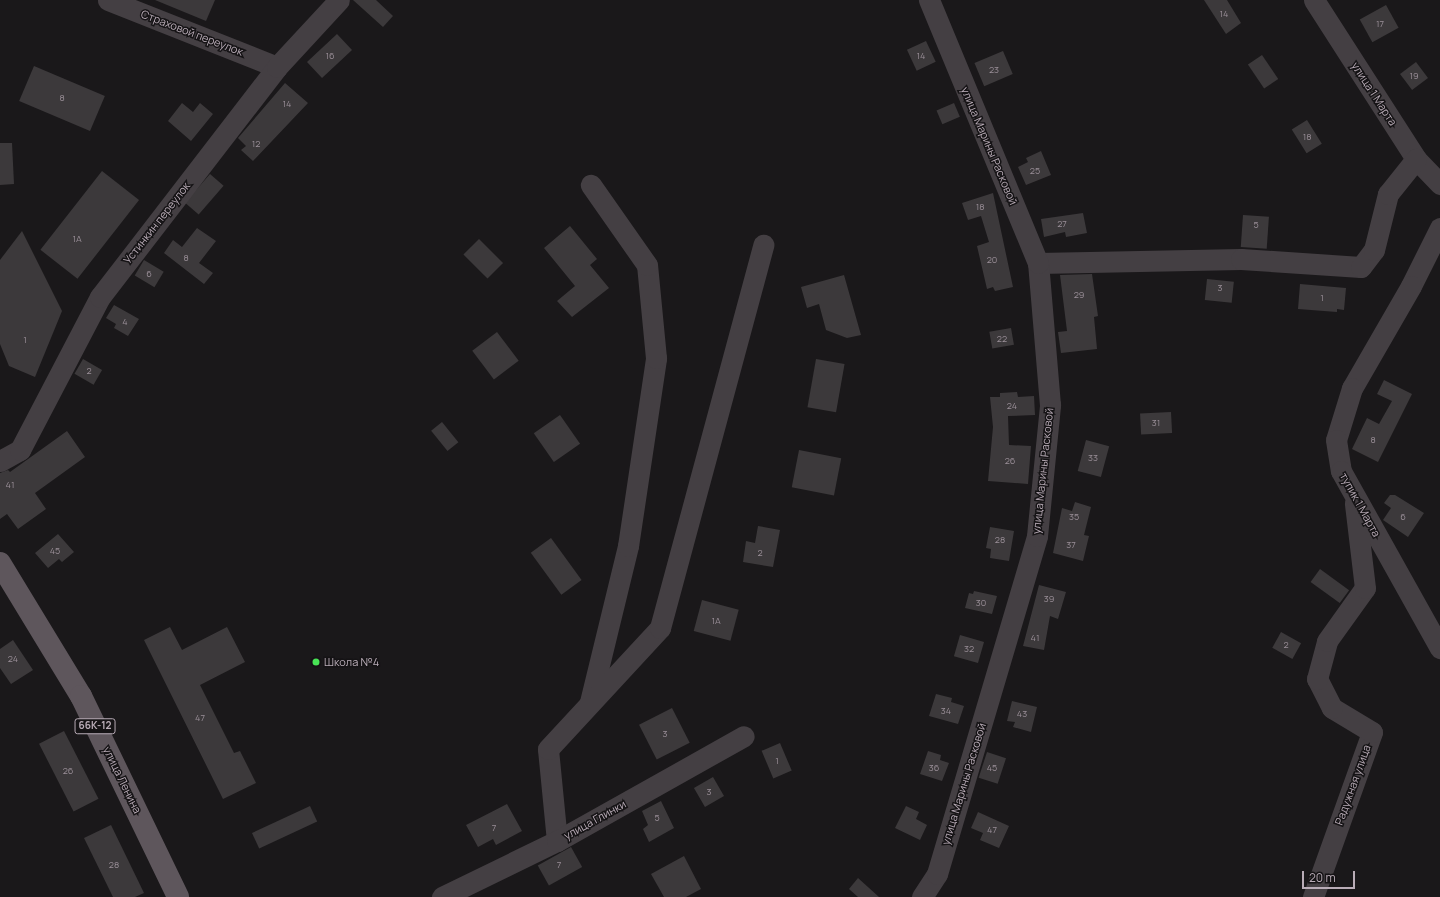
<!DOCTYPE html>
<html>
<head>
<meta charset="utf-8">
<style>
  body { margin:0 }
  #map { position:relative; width:1440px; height:897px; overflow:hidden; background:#1a181a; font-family:Manrope,sans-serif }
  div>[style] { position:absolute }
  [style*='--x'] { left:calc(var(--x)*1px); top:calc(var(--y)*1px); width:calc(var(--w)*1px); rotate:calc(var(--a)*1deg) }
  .building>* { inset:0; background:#3c393b; transform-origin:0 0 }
  .minor>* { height:21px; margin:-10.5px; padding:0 10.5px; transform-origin:10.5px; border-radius:10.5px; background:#443f43 }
  .major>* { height:22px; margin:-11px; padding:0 11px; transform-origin:11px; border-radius:11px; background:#5e565c }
  .dots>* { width:11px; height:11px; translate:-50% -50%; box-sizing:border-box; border:2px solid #151315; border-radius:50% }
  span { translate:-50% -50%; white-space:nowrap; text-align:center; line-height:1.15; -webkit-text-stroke:3px #151315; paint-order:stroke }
  .number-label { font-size:9px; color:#9a8f98 }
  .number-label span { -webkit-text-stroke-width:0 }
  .shield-label span { padding:1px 3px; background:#151315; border:1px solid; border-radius:3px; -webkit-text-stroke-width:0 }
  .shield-label { font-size:10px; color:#b9acb7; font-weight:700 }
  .street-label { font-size:11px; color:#b9acb7 }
  .poi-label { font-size:11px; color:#b9acb7 }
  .left { translate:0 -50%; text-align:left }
  .scale { position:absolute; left:1302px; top:871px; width:53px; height:18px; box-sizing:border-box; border:2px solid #b9acb7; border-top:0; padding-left:5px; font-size:12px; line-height:14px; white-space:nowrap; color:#b9acb7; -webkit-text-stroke:3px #151315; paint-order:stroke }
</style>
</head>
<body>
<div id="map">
  <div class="building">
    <div style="clip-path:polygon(155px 0,215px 0,206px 21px)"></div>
    <div style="clip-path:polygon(353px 0,376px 0,393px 16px,383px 27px)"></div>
    <div style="clip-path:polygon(1204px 0,1227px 0,1241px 23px,1226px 34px)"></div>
    <div style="left:1386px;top:5px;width:26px;height:30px;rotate:61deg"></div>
    <div style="left:337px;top:34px;width:22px;height:41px;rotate:47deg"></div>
    <div style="left:926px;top:41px;width:23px;height:21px;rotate:65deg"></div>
    <div style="left:1003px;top:51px;width:25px;height:31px;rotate:67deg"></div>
    <div style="left:1262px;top:55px;width:29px;height:17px;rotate:56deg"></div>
    <div style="left:1416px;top:62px;width:20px;height:20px;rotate:53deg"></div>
    <div style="left:34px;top:66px;width:77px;height:38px;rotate:23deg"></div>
    <div style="clip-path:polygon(285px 83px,308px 103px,253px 161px,241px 150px,246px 146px,238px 138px)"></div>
    <div style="clip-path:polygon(182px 103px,193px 112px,200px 103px,213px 114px,191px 141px,168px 121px)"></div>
    <div style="left:954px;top:103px;width:15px;height:19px;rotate:67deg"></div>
    <div style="left:1307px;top:120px;width:28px;height:18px;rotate:58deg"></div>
    <div style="clip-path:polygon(0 143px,12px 143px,14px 184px,0 185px)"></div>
    <div style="clip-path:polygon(1041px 151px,1051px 175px,1026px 185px,1018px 167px,1028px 162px,1026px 158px)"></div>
    <div style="left:102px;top:171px;width:47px;height:100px;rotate:38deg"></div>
    <div style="left:210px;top:174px;width:18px;height:38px;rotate:41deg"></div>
    <div style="clip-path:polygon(993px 193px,1013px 287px,995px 291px,993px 287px,987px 289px,977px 246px,989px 242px,981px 216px,968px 220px,962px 203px)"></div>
    <div style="clip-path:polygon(1083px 213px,1087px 233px,1066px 237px,1065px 232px,1044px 237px,1041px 219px)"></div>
    <div style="left:1243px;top:215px;width:26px;height:32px;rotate:4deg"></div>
    <div style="clip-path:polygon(570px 226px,597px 259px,590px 265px,609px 288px,572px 317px,557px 301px,575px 286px,544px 248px)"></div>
    <div style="clip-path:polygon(197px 228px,216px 241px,199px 263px,213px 273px,204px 284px,164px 253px,173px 240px,182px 247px)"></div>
    <div style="clip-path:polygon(22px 231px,62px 311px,35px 377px,9px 366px,0 344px,0 260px)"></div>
    <div style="left:479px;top:239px;width:34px;height:22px;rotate:45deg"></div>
    <div style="left:144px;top:260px;width:23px;height:18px;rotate:31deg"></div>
    <div style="clip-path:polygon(1092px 274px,1098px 316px,1094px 317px,1097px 349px,1061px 353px,1058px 332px,1067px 331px,1060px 275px)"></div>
    <div style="clip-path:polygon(844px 275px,861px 335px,847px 338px,826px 330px,819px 304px,807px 308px,801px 287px)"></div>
    <div style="left:1207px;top:279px;width:27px;height:21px;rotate:6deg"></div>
    <div style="clip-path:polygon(1300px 284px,1346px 288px,1344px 310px,1337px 309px,1337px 312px,1298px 309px)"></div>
    <div style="clip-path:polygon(114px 305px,139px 319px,128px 336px,114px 328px,116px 324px,106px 318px)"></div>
    <div style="left:1011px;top:328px;width:17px;height:22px;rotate:80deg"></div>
    <div style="left:497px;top:332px;width:36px;height:31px;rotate:53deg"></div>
    <div style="left:83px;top:359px;width:22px;height:17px;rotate:30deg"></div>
    <div style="left:816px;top:359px;width:29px;height:49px;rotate:10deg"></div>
    <div style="clip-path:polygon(1384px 380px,1412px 394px,1378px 462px,1352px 449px,1367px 418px,1379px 424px,1392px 401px,1377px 394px)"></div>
    <div style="clip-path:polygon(1017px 392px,1018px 397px,1034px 396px,1035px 415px,1008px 416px,1009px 445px,1031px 446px,1028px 484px,988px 481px,993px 427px,990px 397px,1000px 397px,1000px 393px)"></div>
    <div style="left:1171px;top:412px;width:21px;height:31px;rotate:87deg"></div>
    <div style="left:560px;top:415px;width:35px;height:32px;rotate:55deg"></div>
    <div style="left:442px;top:422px;width:26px;height:14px;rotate:51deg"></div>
    <div style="clip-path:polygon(67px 431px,85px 457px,35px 493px,46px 509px,18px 529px,7px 514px,0 519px,0 473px,8px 470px,10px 472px)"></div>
    <div style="left:1086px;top:440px;width:24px;height:32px;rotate:15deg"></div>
    <div style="left:799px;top:450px;width:43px;height:38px;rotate:11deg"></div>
    <div style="clip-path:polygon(1390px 495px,1395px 495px,1424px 513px,1408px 537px,1383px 520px,1391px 508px,1384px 503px)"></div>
    <div style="clip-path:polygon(1075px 502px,1091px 507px,1084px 535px,1089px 536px,1083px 561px,1053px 553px,1062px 508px,1072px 511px)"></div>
    <div style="clip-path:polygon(758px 526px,780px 530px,773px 567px,743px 562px,746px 541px,755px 543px)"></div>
    <div style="clip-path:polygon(990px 527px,1014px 531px,1009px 561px,990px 558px,991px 549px,986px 548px)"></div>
    <div style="clip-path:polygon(58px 534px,74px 552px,62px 562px,59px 559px,48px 568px,35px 553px)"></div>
    <div style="left:551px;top:538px;width:52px;height:25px;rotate:54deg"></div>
    <div style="left:1320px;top:569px;width:36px;height:16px;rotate:36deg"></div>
    <div style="clip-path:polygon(1039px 585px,1066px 592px,1058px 619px,1050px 616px,1044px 650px,1023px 646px)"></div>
    <div style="clip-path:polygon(974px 591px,997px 596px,992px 614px,965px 608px,969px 593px,973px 594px)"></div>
    <div style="left:702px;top:600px;width:38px;height:32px;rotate:15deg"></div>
    <div style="clip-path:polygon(170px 627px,182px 650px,227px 627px,245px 662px,200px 685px,234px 753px,240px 751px,256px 783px,223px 799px,144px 640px)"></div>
    <div style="left:1281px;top:632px;width:23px;height:18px;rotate:29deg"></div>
    <div style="left:960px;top:635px;width:25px;height:22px;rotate:16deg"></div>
    <div style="clip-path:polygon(13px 640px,33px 670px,11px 684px,0 668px,0 649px)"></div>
    <div style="clip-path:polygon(936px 694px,952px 698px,951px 702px,964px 706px,958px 724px,929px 716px)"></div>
    <div style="clip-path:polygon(1012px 701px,1037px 707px,1031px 732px,1013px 727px,1015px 722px,1007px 721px)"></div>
    <div style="left:672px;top:708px;width:39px;height:37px;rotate:63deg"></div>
    <div style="left:64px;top:731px;width:76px;height:28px;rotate:63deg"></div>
    <div style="left:780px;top:743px;width:30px;height:20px;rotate:67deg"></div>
    <div style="clip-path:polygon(928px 751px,941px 755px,940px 760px,949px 763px,942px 781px,920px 774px)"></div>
    <div style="left:987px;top:752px;width:20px;height:27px;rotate:18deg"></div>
    <div style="left:713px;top:777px;width:22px;height:22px;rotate:60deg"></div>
    <div style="clip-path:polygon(661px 801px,674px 828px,649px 842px,643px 829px,648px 825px,642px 811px)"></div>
    <div style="clip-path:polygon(507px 804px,522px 831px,496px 845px,493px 839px,478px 847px,466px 825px)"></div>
    <div style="left:310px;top:806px;width:17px;height:64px;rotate:65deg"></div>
    <div style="clip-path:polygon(906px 806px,919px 812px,916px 819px,927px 825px,920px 840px,895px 828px)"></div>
    <div style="clip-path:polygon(978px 812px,1009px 826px,999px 848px,980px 840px,983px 833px,971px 828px)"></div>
    <div style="clip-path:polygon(111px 825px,144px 893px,135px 897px,113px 897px,84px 838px)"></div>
    <div style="left:571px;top:847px;width:23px;height:38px;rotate:61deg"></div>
    <div style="clip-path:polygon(684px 856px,701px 889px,686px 897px,664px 897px,651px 874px)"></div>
    <div style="clip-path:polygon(858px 878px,879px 897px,858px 897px,849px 889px)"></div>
  </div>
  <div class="minor">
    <div style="--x:108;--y:0;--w:182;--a:21.6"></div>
    <div style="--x:1314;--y:0;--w:189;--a:57.3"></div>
    <div style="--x:1416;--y:159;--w:35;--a:46"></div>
    <div style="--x:1440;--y:228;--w:65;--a:116.6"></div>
    <div style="--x:1411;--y:286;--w:118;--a:120"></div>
    <div style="--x:1352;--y:388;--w:54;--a:107.1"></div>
    <div style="--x:1336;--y:440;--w:31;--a:81"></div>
    <div style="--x:1341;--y:471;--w:203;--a:60.8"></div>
    <div style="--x:1038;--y:263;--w:203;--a:-1.1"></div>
    <div style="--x:1241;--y:259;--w:120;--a:3.8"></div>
    <div style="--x:1361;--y:267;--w:21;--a:-53"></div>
    <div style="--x:1374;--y:250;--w:58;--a:-76"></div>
    <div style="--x:1388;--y:194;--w:45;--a:-51.3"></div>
    <div style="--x:0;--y:461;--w:23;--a:-29"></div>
    <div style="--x:20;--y:450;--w:173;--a:-62.4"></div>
    <div style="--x:100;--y:297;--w:290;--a:-52.4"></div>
    <div style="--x:277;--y:67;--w:91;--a:-47.2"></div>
    <div style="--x:590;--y:702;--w:161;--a:-76.3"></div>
    <div style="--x:628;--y:546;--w:190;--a:-81.5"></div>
    <div style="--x:656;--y:358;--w:93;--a:-95.5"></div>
    <div style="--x:647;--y:265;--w:98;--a:-125"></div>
    <div style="--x:557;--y:841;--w:92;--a:-95.6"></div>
    <div style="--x:548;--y:749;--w:165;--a:-47.2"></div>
    <div style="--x:660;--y:628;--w:397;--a:-74.9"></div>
    <div style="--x:442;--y:897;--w:128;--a:-26"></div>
    <div style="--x:557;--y:841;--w:214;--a:-29.3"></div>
    <div style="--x:922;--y:897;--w:27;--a:-57"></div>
    <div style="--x:937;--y:874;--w:352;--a:-73.5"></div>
    <div style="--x:1037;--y:536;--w:132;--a:-84.3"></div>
    <div style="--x:1050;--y:405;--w:143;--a:-94.8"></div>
    <div style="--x:1038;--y:263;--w:285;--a:-112.5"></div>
    <div style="--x:1313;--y:897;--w:175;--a:-70.3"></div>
    <div style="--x:1372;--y:732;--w:47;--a:-149"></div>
    <div style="--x:1332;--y:708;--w:33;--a:-117"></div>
    <div style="--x:1317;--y:679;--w:39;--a:-75"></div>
    <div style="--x:1327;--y:641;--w:65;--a:-54.4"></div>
    <div style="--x:1365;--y:588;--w:85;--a:-96.8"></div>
  </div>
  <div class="major">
    <div style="--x:0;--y:563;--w:156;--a:58.7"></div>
    <div style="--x:81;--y:696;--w:223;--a:64.2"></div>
  </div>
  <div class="dots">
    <div style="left:316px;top:662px;background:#48e355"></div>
  </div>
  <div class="number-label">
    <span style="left:1224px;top:14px">14</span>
    <span style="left:1380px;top:24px">17</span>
    <span style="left:330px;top:56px">16</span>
    <span style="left:921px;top:56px">14</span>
    <span style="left:994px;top:70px">23</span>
    <span style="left:1414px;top:76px">19</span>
    <span style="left:62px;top:98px">8</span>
    <span style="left:287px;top:104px">14</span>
    <span style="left:1307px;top:137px">18</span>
    <span style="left:256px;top:144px">12</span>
    <span style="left:1035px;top:171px">25</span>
    <span style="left:980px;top:207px">18</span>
    <span style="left:1062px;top:224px">27</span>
    <span style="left:1256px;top:225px">5</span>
    <span style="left:77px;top:239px">1А</span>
    <span style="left:186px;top:258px">8</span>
    <span style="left:992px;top:260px">20</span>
    <span style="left:149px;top:274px">6</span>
    <span style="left:1220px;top:288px">3</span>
    <span style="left:1079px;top:295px">29</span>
    <span style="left:1322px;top:298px">1</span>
    <span style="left:125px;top:322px">4</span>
    <span style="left:1002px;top:339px">22</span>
    <span style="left:25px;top:340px">1</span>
    <span style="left:89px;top:371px">2</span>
    <span style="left:1012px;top:406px">24</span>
    <span style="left:1156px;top:423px">31</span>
    <span style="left:1373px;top:440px">8</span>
    <span style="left:1093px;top:458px">33</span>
    <span style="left:1010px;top:461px">26</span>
    <span style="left:10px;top:485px">41</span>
    <span style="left:1074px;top:517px">35</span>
    <span style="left:1403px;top:517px">6</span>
    <span style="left:1000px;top:540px">28</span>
    <span style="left:1071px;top:545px">37</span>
    <span style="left:55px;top:551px">45</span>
    <span style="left:760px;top:553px">2</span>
    <span style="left:1049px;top:599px">39</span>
    <span style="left:981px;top:603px">30</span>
    <span style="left:716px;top:621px">1А</span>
    <span style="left:1035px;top:638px">41</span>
    <span style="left:1286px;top:645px">2</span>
    <span style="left:969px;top:649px">32</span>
    <span style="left:13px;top:659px">24</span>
    <span style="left:946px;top:711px">34</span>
    <span style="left:1022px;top:714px">43</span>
    <span style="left:200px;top:718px">47</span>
    <span style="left:665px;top:734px">3</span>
    <span style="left:777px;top:761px">1</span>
    <span style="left:934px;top:768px">36</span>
    <span style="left:992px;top:768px">45</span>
    <span style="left:68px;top:771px">26</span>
    <span style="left:709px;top:792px">3</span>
    <span style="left:657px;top:818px">5</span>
    <span style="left:494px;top:828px">7</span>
    <span style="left:992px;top:830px">47</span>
    <span style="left:114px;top:865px">28</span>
    <span style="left:559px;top:865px">7</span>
  </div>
  <div class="shield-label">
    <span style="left:95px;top:726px">66К-12</span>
  </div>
  <div class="street-label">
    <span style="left:192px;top:33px;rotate:21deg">Страховой переулок</span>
    <span style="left:1374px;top:94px;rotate:57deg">улица 1 Марта</span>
    <span style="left:989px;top:146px;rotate:67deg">улица Марины Расковой</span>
    <span style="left:157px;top:223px;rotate:-52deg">Устинкин переулок</span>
    <span style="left:1043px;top:471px;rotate:-84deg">улица Марины Расковой</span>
    <span style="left:1360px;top:505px;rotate:61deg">тупик 1 Марта</span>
    <span style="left:122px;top:780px;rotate:64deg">улица Ленина</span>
    <span style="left:964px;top:784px;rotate:-73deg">улица Марины Расковой</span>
    <span style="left:1353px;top:785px;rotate:-70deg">Радужная улица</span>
    <span style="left:595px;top:820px;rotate:-29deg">улица Глинки</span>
  </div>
  <div class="poi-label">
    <span class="left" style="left:324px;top:662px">Школа №4</span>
  </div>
  <div class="scale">20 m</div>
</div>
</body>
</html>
